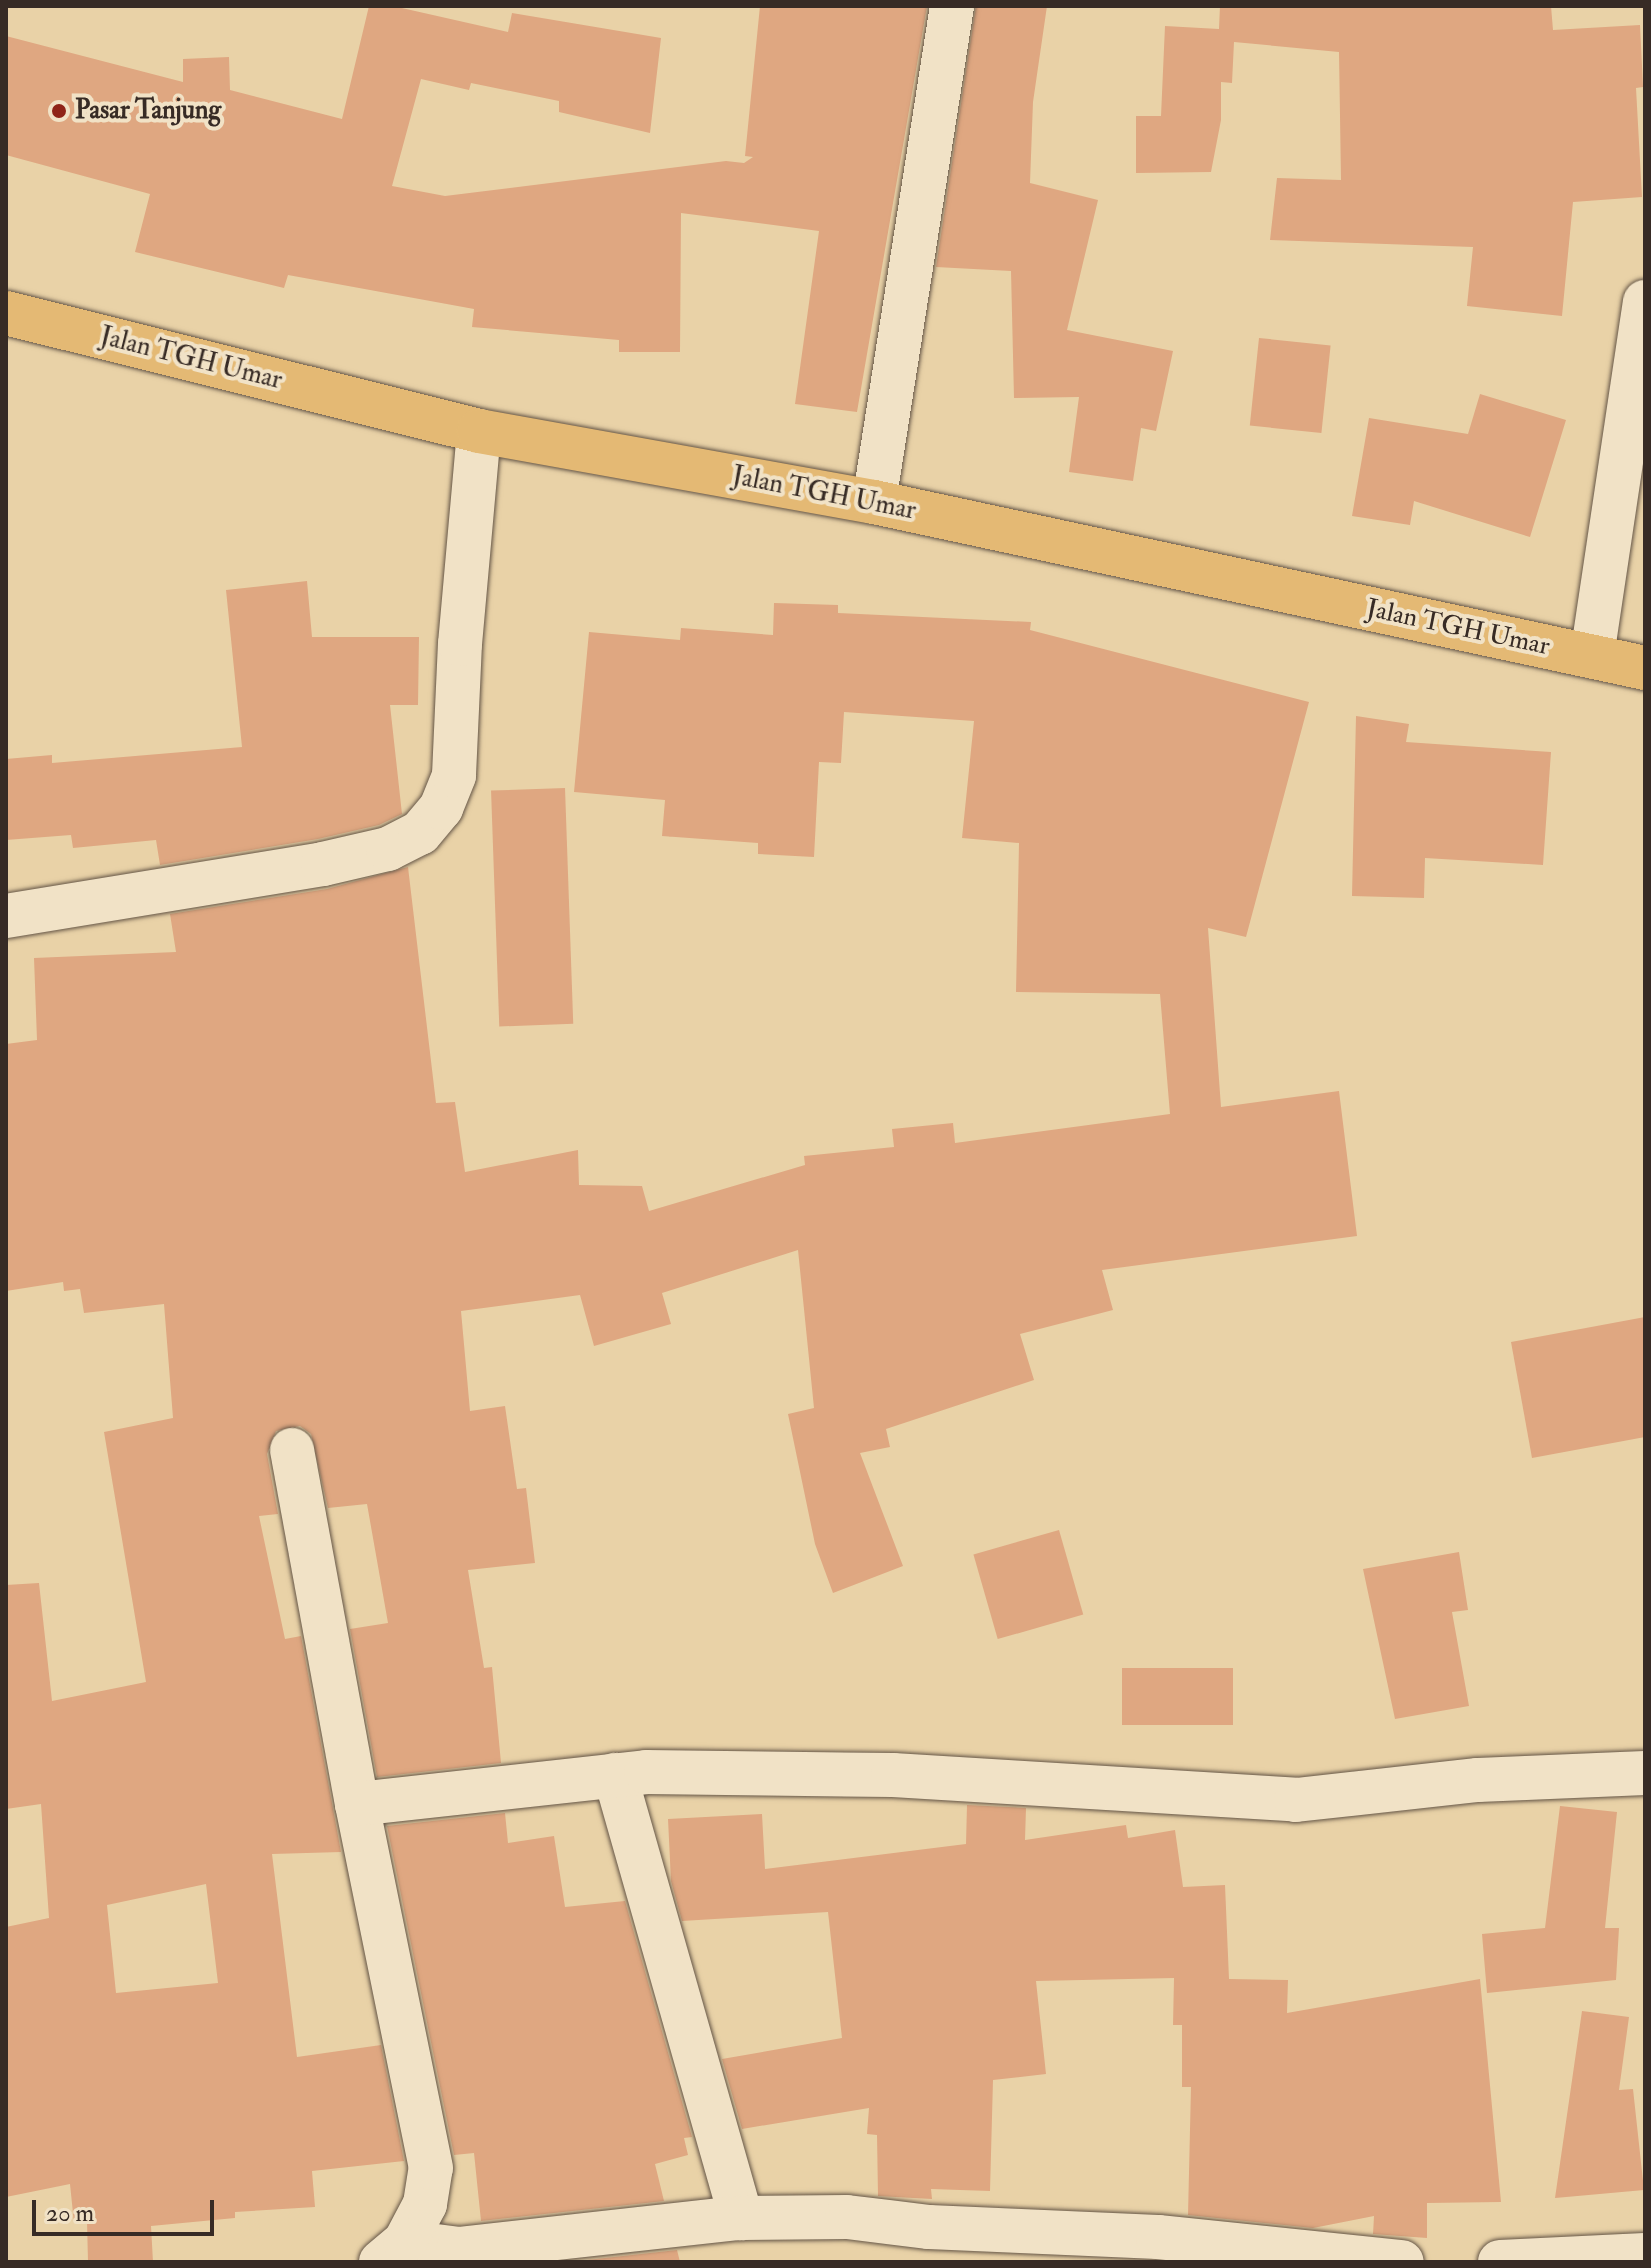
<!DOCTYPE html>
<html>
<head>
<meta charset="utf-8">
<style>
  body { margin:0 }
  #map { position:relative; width:1651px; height:2268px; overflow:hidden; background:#e9d2a7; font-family:"IM FELL Double Pica",serif }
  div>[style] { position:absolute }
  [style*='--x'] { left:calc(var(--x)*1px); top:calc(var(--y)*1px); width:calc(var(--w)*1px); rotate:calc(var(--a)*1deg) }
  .building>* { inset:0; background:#dfa781; transform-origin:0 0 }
  .roads { filter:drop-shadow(0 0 2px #645546) drop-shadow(0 0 2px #645546) }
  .street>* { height:44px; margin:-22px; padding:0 22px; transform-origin:22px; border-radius:22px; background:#f1e2c6 }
  .primary>* { height:44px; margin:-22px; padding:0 22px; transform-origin:22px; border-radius:22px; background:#e4b974 }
  .dots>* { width:22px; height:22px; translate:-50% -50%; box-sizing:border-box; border:4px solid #f1e2c6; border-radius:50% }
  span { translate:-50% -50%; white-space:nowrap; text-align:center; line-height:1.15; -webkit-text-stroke:8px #f1e2c6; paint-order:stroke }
  .poi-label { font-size:26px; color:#372b25; font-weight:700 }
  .left { translate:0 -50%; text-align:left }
  .street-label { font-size:26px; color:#372b25 }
  .frame { position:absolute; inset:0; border:8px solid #372b25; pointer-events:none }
  .scale { position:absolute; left:32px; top:2200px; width:182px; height:36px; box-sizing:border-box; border:4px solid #372b25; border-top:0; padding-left:10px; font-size:24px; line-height:28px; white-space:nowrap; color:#372b25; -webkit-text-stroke:6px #f1e2c6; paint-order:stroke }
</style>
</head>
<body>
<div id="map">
  <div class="building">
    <div style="clip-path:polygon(369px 6px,393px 6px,508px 32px,512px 13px,661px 38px,650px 133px,559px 112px,559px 101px,471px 83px,469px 90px,421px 79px,392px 186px,445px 196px,726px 161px,744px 163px,753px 157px,745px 156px,760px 6px,927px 6px,857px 412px,795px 404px,819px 231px,681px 213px,680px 352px,619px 352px,619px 340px,472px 327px,474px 309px,288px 275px,284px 288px,135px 252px,150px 194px,6px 155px,6px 36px,183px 82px,183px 59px,229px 57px,230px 90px,342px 119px)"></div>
    <div style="clip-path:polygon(976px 6px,1047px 6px,1033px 102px,1030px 183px,1098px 200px,1067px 330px,1173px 351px,1156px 431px,1141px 428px,1133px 481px,1069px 472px,1079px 397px,1014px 398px,1011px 271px,936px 267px)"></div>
    <div style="clip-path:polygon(1220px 6px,1551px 6px,1553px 30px,1640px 25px,1643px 87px,1636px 88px,1642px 197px,1573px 202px,1562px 316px,1467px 306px,1473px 247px,1270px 240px,1277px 178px,1341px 180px,1339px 52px,1234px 42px,1232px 83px,1221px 82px,1221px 120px,1211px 172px,1136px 173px,1136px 116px,1161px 116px,1165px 26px,1219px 29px)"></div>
    <div style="left:1259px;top:338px;width:72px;height:88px;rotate:6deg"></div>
    <div style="clip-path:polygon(1480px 394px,1566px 420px,1530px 537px,1414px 501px,1410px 525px,1352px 516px,1369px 418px,1468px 434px)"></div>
    <div style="clip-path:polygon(307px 581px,312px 637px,419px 637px,418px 705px,390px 705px,402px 814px,379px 825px,318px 839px,160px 865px,156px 840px,73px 848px,71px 835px,6px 840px,6px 759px,52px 755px,52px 763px,242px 747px,226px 590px)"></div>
    <div style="clip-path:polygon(evenodd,774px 603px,838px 605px,838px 613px,1031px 622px,1030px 630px,1309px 702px,1246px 937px,1208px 928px,1221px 1107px,1339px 1091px,1357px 1236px,1102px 1270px,1113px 1310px,1020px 1334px,1034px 1380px,886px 1429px,890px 1447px,860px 1453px,903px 1566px,833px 1593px,815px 1544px,788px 1414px,814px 1408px,798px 1250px,662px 1293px,671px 1324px,594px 1346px,580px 1295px,461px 1311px,470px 1411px,505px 1406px,517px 1489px,526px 1488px,535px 1563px,468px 1570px,484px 1668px,492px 1667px,501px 1763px,377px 1777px,350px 1629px,388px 1623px,367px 1504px,328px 1508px,311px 1434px,300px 1426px,276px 1431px,267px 1454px,278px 1514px,259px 1516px,285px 1639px,301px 1636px,341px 1852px,272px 1854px,297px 2057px,381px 2045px,404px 2161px,312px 2171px,315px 2207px,235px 2212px,235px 2218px,151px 2226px,153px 2262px,88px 2262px,87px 2221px,74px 2223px,70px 2184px,6px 2197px,6px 1927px,49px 1918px,41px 1804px,6px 1809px,6px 1585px,39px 1583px,52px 1701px,146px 1682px,104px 1432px,173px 1418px,164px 1304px,84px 1313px,80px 1289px,64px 1291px,63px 1282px,6px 1291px,6px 1044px,37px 1040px,34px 958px,176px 952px,170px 914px,327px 889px,408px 867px,436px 1103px,455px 1102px,465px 1172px,578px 1150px,579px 1185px,642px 1186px,649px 1211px,805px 1165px,804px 1156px,894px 1147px,892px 1129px,953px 1123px,955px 1143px,1170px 1114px,1160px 994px,1016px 992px,1019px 843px,962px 838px,974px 721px,844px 712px,841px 763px,819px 762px,814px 857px,758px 854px,758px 843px,662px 836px,665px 800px,574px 792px,589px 632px,680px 640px,681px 628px,773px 635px,774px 603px,206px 1884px,218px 1983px,116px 1993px,107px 1905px,206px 1884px)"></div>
    <div style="clip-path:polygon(1356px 716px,1409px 724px,1406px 742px,1551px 752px,1543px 865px,1425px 858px,1424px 898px,1352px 896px)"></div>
    <div style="left:565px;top:788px;width:236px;height:74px;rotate:88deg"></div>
    <div style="clip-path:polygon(1645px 1317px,1645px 1437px,1532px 1458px,1511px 1342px)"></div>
    <div style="left:1059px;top:1530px;width:88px;height:89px;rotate:74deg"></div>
    <div style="clip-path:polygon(1459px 1552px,1468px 1610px,1452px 1612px,1469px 1706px,1395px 1719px,1363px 1569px)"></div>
    <div style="left:1233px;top:1668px;width:57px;height:111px;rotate:90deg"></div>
    <div style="clip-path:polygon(967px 1805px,1026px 1808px,1025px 1840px,1126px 1825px,1128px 1838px,1175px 1830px,1183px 1887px,1225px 1885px,1229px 1979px,1288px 1980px,1287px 2013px,1480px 1979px,1501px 2202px,1427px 2203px,1427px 2238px,1373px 2234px,1374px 2216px,1313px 2228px,1188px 2215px,1191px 2087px,1182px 2087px,1182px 2025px,1173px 2025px,1174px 1978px,1036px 1981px,1046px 2074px,993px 2080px,990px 2191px,931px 2189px,932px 2199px,878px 2196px,877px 2135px,867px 2134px,869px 2108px,742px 2129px,722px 2059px,842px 2038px,828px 1912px,682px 1921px,671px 1881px,668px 1819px,762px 1814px,765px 1869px,966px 1844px)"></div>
    <div style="clip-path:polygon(1560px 1806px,1617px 1812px,1605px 1928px,1619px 1928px,1616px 1980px,1487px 1993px,1482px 1934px,1545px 1928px)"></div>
    <div style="clip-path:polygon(505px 1813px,508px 1843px,554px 1836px,565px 1907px,625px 1901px,692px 2137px,684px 2138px,688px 2155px,655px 2164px,664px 2201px,481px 2221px,474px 2153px,454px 2155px,387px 1826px)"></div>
    <div style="clip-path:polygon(1582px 2011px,1629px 2017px,1619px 2090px,1633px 2089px,1644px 2190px,1555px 2198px)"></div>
    <div style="clip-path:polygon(677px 2250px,680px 2262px,569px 2262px)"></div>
  </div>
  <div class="roads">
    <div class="street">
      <div style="--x:874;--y:502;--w:502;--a:-81.06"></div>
      <div style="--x:1592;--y:656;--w:358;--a:-81.5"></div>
      <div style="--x:6;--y:916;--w:321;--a:-9.3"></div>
      <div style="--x:323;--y:864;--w:67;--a:-13"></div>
      <div style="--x:388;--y:849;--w:36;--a:-27"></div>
      <div style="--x:420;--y:833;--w:33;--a:-50"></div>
      <div style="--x:441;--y:808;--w:35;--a:-68"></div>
      <div style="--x:454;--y:775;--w:131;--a:-87.4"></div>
      <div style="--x:460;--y:644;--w:214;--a:-84.9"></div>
      <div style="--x:292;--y:1450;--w:360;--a:79.6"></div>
      <div style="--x:615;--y:1775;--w:461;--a:74.1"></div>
      <div style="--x:405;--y:2242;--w:53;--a:7.5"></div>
      <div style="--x:458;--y:2249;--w:285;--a:-6.3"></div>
      <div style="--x:741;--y:2218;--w:106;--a:-0.5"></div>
      <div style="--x:847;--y:2217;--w:83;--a:7"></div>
      <div style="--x:929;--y:2227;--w:229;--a:2.5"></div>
      <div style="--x:1158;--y:2237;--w:245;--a:5.9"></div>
      <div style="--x:381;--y:2262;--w:31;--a:-40"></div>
      <div style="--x:405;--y:2242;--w:43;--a:-62.2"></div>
      <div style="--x:425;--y:2204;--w:36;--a:-81"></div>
      <div style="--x:431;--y:2168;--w:371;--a:-101.5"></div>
      <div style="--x:357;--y:1804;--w:291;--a:-6.3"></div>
      <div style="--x:646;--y:1772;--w:247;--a:0.7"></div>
      <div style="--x:893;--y:1775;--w:404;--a:3.5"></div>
      <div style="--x:1296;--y:1800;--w:183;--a:-6.3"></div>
      <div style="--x:1478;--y:1780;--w:167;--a:-2.4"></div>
      <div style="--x:1500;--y:2262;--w:145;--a:-2.8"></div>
    </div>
    <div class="primary">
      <div style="--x:6;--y:313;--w:487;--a:14"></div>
      <div style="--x:479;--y:431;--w:401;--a:10.2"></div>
      <div style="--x:874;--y:502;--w:789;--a:12.15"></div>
    </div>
  </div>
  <div class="dots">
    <div style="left:59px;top:111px;background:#8f2418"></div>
  </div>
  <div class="poi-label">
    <span class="left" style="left:75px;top:111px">Pasar Tanjung</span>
  </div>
  <div class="street-label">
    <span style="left:191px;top:359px;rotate:14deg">Jalan TGH Umar</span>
    <span style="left:824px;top:494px;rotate:11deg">Jalan TGH Umar</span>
    <span style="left:1458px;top:628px;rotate:12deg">Jalan TGH Umar</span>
  </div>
  <div class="frame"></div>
  <div class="scale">20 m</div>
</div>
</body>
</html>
